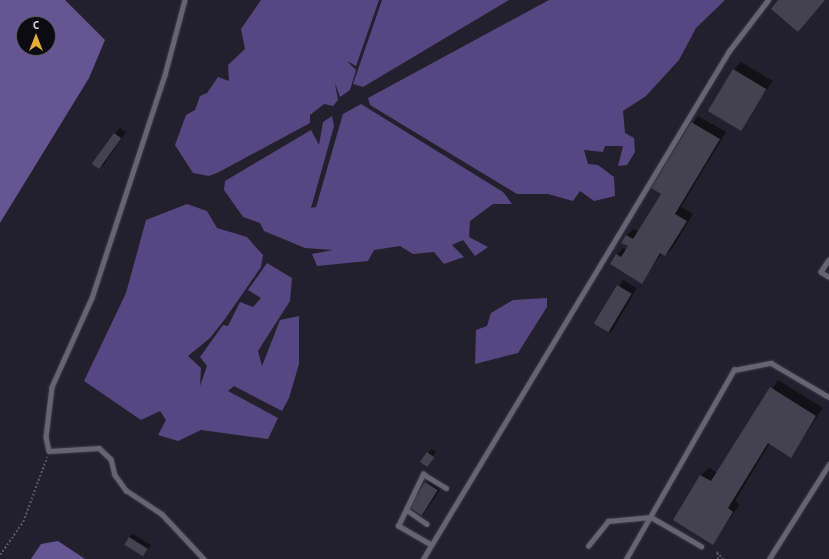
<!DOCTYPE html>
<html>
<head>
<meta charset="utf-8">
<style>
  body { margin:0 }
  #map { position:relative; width:829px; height:559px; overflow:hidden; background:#23202d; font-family:"PT Sans",sans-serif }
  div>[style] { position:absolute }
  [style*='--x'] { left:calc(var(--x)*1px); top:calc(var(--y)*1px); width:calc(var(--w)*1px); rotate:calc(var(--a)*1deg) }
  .forest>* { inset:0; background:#554782 }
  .water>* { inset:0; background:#645692 }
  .shadow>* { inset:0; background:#0007; transform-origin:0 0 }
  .building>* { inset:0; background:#444250; transform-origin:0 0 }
  .path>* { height:1.5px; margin-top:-0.75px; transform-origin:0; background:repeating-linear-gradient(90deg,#595662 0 2px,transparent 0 4px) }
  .roads { filter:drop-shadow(0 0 1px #3c3a45) drop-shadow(0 0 1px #3c3a45) }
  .service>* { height:4.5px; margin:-2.25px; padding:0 2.25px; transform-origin:2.25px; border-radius:2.25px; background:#666473 }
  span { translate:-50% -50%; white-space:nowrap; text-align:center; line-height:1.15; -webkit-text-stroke:3px #0c0b11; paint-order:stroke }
  .north { position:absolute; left:16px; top:16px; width:40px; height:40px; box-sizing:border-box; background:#0c0b11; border:1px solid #5c5b63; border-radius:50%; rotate:0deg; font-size:11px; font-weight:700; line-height:16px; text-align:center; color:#d5d4dd }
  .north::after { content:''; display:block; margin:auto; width:14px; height:18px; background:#e3ae35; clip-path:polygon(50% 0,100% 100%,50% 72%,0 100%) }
</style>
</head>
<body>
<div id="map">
  <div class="forest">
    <div style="clip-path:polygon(261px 0,379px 0,356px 66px,347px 61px,356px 70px,350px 90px,340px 97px,335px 83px,338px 100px,333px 106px,324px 104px,310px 115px,310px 123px,219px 172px,209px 176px,193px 173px,175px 145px,186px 115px,195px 110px,200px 96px,207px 93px,218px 77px,229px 81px,228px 65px,245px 49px,241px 29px)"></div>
    <div style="clip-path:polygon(382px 0,509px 0,363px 87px,353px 84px)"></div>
    <div style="clip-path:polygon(549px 0,725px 0,696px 28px,679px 60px,646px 96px,623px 111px,625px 133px,634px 138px,635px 152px,627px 165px,618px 166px,623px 146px,605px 146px,603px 152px,584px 150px,588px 164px,598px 165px,614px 177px,615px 196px,594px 201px,580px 191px,573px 201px,548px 194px,517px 194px,370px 105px,368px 98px)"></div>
    <div style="clip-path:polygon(361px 104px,503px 192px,512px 204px,493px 204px,470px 221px,469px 237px,488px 247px,475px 256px,463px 240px,452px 245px,464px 257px,444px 264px,434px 252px,413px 254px,400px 246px,374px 250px,368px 261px,317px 266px,312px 254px,333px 250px,305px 248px,264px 231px,260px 223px,243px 217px,224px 190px,225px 181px,311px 130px,319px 145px,323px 122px,332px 116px,334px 126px,311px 208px,316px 207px,343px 114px)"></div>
    <div style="clip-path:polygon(187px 204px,207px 211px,217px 228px,247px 237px,263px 255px,261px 267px,225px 319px,210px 338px,188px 356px,201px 368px,200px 386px,207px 366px,200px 357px,223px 325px,228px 326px,240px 302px,253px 307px,261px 298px,248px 290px,267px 263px,292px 278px,290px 301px,258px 351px,262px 366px,280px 320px,299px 316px,299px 364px,289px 398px,282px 411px,234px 386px,228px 391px,278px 418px,268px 439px,201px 430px,178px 441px,158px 435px,166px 420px,160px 411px,141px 420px,84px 381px,126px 293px,146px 220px)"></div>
    <div style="clip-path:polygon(547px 298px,547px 307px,518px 353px,475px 364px,476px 330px,487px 326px,491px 313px,513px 300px)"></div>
  </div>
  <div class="water">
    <div style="clip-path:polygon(evenodd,0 0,65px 0,105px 40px,89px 78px,0 223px,0 0,24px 24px,48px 24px,48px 48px,24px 48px,24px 24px)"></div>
    <div style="clip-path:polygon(58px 541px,85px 559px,31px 559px,41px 544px)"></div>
  </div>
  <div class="shadow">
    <div style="clip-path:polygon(741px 62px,773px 81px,740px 129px,734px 69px)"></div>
    <div style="clip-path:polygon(698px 116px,726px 132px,681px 207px,693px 214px,672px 249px,665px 255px,662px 253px,641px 282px,617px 255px,623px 248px,626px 250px,629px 246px,623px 242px,627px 235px,634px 229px,639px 232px,662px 194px,652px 188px)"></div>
    <div style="clip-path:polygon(120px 128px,126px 132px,101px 169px,114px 134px)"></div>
    <div style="left:623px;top:280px;width:16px;height:52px;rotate:30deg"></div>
    <div style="clip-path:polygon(778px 380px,823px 408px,791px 456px,770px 443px,735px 501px,740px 504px,713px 543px,674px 520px,701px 475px,709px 468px,718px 473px)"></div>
    <div style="clip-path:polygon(431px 449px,436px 452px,429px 462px,428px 453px)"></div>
    <div style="clip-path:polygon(431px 476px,444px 484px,423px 515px,412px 508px)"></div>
    <div style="clip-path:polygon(133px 534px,151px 545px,143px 555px,129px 537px)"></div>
  </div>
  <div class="building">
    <div style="clip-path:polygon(778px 0,825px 0,798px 32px,771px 9px)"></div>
    <div style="left:733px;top:69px;width:39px;height:49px;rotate:31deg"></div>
    <div style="clip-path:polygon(691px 122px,720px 139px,675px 214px,687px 221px,665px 256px,660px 253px,642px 284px,610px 264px,616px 254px,621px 257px,628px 246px,621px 243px,626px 235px,633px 239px,661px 194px,651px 188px)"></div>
    <div style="left:114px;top:133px;width:9px;height:38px;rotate:36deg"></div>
    <div style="left:617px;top:285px;width:17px;height:45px;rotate:31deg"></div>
    <div style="clip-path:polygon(770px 387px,816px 416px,791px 458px,768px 443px,728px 508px,733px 512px,713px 545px,673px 520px,700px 475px,711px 481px)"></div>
    <div style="left:427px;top:452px;width:9px;height:12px;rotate:36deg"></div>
    <div style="left:425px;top:482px;width:15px;height:30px;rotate:32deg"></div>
    <div style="left:129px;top:537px;width:22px;height:9px;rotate:32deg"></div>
  </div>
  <div class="path">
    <div style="--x:0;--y:555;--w:40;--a:-55.1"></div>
    <div style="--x:23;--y:522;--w:69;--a:-69.7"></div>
    <div style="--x:718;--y:559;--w:7;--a:-98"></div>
    <div style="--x:717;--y:552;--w:9;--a:49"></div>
  </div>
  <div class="roads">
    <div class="service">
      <div style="--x:185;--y:0;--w:78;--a:104.9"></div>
      <div style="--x:165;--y:75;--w:235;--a:108.1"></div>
      <div style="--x:92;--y:298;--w:98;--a:114.2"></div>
      <div style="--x:52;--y:387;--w:50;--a:96.8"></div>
      <div style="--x:46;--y:437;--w:14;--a:78"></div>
      <div style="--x:49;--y:451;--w:50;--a:-3.4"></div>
      <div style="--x:99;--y:448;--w:16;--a:43"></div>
      <div style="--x:111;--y:459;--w:16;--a:76"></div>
      <div style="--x:115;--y:475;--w:19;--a:54"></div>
      <div style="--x:126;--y:490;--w:43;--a:33.7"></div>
      <div style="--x:162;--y:514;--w:62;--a:47"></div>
      <div style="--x:829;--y:260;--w:14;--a:124"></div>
      <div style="--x:821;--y:272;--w:9;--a:32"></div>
      <div style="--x:407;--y:510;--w:24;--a:35"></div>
      <div style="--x:431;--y:545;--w:38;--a:-150"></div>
      <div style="--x:398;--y:526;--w:58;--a:-64.3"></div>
      <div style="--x:423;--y:474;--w:27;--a:31"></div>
      <div style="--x:588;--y:546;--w:32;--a:-51"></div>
      <div style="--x:608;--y:521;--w:43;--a:-5.3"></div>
      <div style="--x:651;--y:517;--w:58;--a:30.1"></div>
      <div style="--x:423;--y:559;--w:593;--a:-58.94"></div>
      <div style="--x:729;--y:51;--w:64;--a:-52.6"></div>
      <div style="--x:626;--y:559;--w:218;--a:-60.3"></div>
      <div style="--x:734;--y:370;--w:38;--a:-11"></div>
      <div style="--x:771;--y:363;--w:67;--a:30.4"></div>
      <div style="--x:769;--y:559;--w:112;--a:-57.7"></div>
    </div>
  </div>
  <div class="north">С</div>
</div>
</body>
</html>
